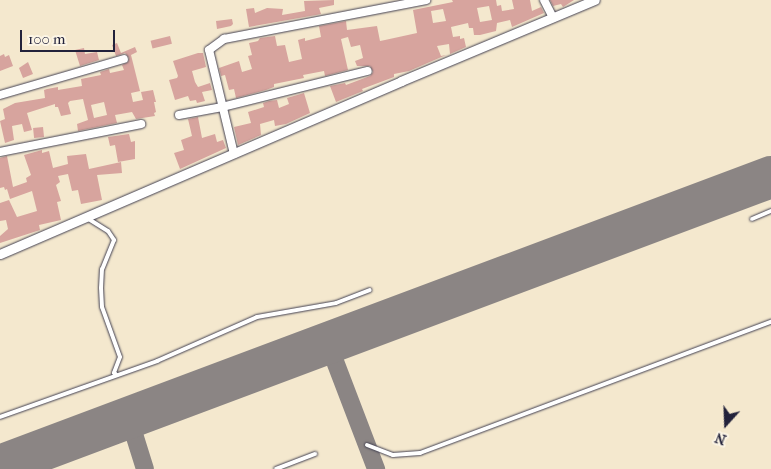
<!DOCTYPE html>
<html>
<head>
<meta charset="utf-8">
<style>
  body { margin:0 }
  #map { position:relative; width:771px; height:469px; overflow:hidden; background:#f4e8ce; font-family:"IM FELL French Canon",serif }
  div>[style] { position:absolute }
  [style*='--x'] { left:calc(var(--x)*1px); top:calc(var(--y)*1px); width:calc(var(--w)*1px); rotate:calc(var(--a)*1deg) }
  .taxiway>* { height:18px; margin:-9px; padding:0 9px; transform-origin:9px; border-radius:9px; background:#8b8584 }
  .runway>* { height:42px; margin:-21px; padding:0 21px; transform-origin:21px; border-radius:21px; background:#8b8584 }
  .building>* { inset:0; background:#d7a49e; transform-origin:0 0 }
  .roads { filter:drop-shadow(0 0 1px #424051) drop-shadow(0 0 1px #424051) }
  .service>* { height:4px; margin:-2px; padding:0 2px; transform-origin:2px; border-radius:2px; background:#fff }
  .minor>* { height:8px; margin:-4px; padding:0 4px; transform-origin:4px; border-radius:4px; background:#fff }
  .tertiary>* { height:9px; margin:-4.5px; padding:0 4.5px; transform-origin:4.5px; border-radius:4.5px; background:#fff }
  span { translate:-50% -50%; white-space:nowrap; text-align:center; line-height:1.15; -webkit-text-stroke:4px #fcf5e5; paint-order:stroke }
  .north { position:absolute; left:701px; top:399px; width:50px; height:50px; -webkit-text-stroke:4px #fcf5e5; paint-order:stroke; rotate:200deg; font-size:14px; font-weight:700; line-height:20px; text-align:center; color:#22223b }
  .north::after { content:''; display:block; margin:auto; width:18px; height:22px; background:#22223b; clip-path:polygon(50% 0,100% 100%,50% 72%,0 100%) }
  .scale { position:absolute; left:20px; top:30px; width:95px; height:22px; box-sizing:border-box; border:2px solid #22223b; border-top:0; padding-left:6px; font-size:15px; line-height:18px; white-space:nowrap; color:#22223b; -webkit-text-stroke:4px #fcf5e5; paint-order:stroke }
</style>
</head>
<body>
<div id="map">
  <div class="taxiway">
    <div style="--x:328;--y:343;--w:135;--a:69.1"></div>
    <div style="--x:129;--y:418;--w:53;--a:72.6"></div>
  </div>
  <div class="runway">
    <div style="--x:0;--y:466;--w:823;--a:-20.55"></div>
  </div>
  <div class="building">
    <div style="clip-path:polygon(334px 0,334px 5px,319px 8px,321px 14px,316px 15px,249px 27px,246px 9px,254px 8px,255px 13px,267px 8px,283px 9px,282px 15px,305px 11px,304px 1px)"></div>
    <div style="clip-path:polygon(evenodd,452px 0,496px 0,497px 6px,501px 5px,502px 11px,514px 9px,512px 0,530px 0,532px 11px,541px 7px,544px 13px,512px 27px,510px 20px,497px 23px,496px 31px,480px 35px,474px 35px,473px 28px,469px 28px,468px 23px,451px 27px,453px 37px,460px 36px,460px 39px,464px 38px,466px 47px,450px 54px,449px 44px,437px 46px,441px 56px,446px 55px,409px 71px,394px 74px,394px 77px,362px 89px,363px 91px,336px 102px,330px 86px,345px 83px,346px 85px,370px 76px,373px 72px,370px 66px,357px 66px,355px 61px,363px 58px,360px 45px,351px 47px,348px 37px,341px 39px,348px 70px,325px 76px,324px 71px,303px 75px,304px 78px,274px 84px,274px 87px,266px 90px,236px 98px,234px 89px,229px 90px,225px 75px,221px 76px,219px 68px,239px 61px,242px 72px,252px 69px,248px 56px,252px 55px,249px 43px,258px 41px,260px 38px,275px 36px,277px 46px,285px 45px,289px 62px,302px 59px,298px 40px,305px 38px,305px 41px,321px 37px,319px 26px,346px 21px,347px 30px,377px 26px,380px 41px,385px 40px,417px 33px,413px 10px,453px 2px,452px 0,489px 6px,492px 20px,480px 22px,477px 8px,489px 6px,452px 0,443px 9px,446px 21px,433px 23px,431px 11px,443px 9px)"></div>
    <div style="clip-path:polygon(550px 0,574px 0,563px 7px,561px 4px,553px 6px)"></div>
    <div style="clip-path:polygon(232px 19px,233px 24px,231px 26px,217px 29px,216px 21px)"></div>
    <div style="left:170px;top:36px;width:8px;height:20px;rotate:76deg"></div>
    <div style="clip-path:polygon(evenodd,117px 43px,121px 53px,135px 47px,137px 52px,131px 55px,140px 91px,131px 93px,133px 102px,143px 100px,141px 92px,153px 90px,156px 102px,154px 102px,156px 112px,154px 113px,155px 116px,136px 119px,132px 112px,115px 115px,117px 123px,78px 131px,77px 124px,88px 120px,83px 99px,70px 101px,68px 103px,71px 114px,61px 116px,58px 107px,55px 107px,55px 104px,27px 113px,32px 130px,24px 132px,22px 124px,12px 126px,14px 140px,5px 143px,0 121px,5px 119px,3px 109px,15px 103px,45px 98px,44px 90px,47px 89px,58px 87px,58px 90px,82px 86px,81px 79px,101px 75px,100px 72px,109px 69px,110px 73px,124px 70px,122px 65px,128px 62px,129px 58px,125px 53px,116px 56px,112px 45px,117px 43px,104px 102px,107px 115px,94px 118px,91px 105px,104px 102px)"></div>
    <div style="clip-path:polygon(84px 48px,85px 54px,97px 52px,99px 60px,80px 66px,75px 50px)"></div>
    <div style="clip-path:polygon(198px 53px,203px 53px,206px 67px,192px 71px,195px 82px,198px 87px,210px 83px,212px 90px,202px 92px,205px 101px,197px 103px,196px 100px,190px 101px,188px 96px,175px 100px,169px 80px,177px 78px,178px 76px,173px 61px)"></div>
    <div style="clip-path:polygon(4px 54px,5px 57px,9px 55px,13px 66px,0 71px,0 56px)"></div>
    <div style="clip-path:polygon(28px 62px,33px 74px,23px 78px,19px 68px)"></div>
    <div style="clip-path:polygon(304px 93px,310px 113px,286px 124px,275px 126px,274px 120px,260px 124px,261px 135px,238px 145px,234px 127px,251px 123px,248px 112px,264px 107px,263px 103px,269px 101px,277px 100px,279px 108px,289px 104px,287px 98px)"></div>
    <div style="clip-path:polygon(198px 117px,202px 138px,215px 134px,217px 142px,223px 140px,226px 148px,180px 169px,174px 153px,184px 150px,181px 140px,192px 136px,188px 119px)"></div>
    <div style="left:43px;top:127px;width:10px;height:10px;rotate:84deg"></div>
    <div style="clip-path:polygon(129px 134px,131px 142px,135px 141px,135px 159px,118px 162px,115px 145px,110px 146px,108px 137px)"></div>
    <div style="clip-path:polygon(42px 150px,42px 153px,49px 151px,53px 168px,68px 164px,67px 156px,86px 154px,89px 169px,121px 162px,122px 173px,97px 175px,102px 200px,81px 204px,78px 190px,72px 191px,68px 174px,58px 176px,60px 182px,56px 185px,61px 201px,57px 202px,61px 220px,39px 225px,40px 230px,0 243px,0 236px,8px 229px,6px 220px,0 221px,0 203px,9px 200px,17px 217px,37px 211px,32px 191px,10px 199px,7px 189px,5px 190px,4px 187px,0 188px,0 158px,7px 156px,13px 187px,27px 182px,26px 178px,31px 175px,24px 155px)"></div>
  </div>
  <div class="roads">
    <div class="service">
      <div style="--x:87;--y:218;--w:25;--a:32"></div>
      <div style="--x:108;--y:231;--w:11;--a:56"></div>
      <div style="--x:114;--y:240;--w:31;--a:112"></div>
      <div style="--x:102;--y:269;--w:19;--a:93"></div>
      <div style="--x:101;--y:288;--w:19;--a:87"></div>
      <div style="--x:102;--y:307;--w:53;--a:70.2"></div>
      <div style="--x:120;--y:357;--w:17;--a:111"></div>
      <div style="--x:114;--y:373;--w:2;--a:27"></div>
      <div style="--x:752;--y:219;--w:21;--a:-23"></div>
      <div style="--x:0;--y:417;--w:167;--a:-19.6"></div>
      <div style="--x:157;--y:361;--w:109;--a:-23.7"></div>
      <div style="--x:257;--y:317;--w:80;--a:-10"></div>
      <div style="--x:336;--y:303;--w:36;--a:-21"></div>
      <div style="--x:367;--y:445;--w:28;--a:21"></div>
      <div style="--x:393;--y:455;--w:27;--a:-4"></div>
      <div style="--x:420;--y:453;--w:375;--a:-20.5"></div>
      <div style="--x:276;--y:469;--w:42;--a:-21"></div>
    </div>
    <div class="minor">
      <div style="--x:544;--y:0;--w:20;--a:63"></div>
      <div style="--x:0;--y:95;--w:129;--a:-16.2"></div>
      <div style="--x:179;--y:115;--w:44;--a:-10.5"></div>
      <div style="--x:222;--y:107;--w:150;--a:-13.9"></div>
      <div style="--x:0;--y:152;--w:144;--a:-11.2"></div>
      <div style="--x:234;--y:154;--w:107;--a:-103.5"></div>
      <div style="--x:209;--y:50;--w:19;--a:-36"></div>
      <div style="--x:224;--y:39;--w:206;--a:-10.9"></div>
    </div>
    <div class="tertiary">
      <div style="--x:0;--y:254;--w:437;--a:-23.3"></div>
      <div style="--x:401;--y:81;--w:210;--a:-22.7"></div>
    </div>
  </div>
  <div class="north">N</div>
  <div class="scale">100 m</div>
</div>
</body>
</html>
